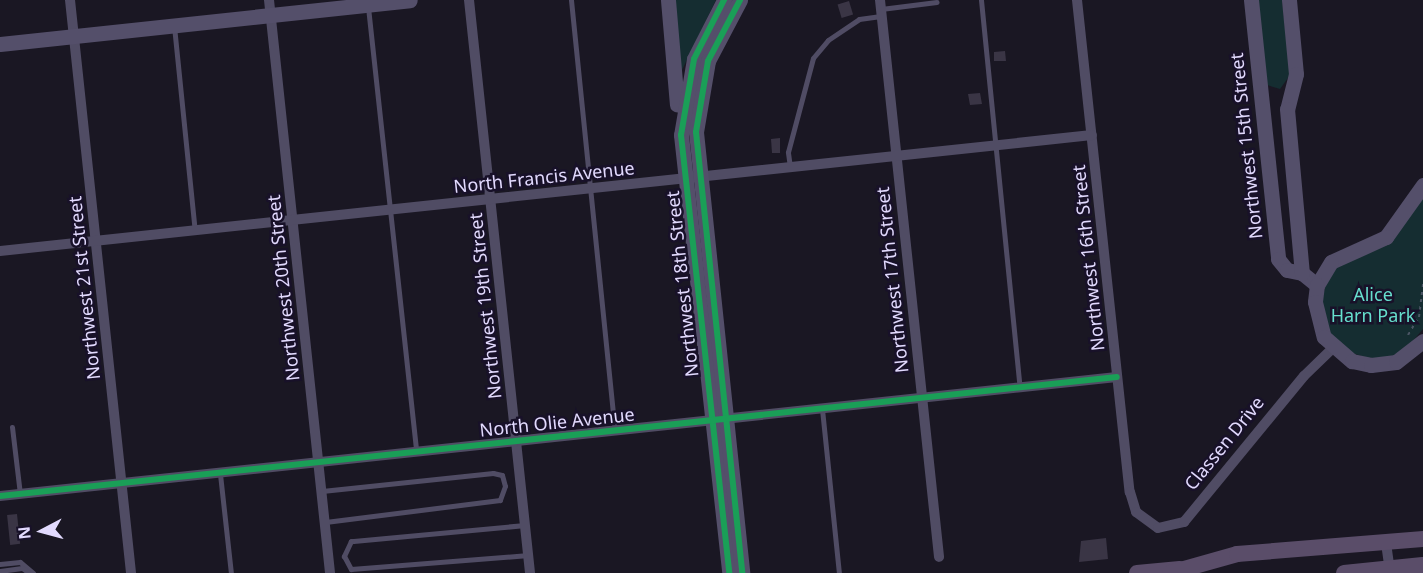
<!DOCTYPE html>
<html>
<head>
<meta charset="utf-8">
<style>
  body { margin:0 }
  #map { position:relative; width:1423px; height:573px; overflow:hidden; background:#1a1723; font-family:"Noto Sans",sans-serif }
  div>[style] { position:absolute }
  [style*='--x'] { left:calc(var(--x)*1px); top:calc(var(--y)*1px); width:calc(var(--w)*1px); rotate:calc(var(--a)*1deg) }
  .green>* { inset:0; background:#152d31 }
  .building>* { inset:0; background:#3a3545; transform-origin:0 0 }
  .path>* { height:2px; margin-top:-1px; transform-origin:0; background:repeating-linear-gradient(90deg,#4b5564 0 3px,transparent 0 7.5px) }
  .lane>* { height:5px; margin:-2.5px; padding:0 2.5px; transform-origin:2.5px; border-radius:2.5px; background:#504c64 }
  .street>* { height:10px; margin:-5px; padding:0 5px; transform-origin:5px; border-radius:5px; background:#504c64 }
  .secondary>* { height:15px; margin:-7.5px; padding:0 7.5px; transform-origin:7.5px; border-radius:7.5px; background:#544f6a }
  .primary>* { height:16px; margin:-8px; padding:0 8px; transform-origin:8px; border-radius:8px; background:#5a4d69 }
  .cycleway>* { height:6px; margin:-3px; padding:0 3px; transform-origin:3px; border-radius:3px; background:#1a9f57 }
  span { translate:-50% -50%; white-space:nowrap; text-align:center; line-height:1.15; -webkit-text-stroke:5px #181129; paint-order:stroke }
  .street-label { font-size:18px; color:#e2dafe }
  .park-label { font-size:18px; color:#66decd }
  .north { position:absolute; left:12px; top:501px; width:60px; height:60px; -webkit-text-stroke:4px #181129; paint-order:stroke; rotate:264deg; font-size:16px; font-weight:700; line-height:24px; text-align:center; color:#e2dafe }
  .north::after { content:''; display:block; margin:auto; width:21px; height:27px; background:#e2dafe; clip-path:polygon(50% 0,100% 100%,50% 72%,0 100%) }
</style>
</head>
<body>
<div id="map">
  <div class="green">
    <div style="clip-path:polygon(674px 0,716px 0,682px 70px,679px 68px)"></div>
    <div style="clip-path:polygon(1257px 0,1282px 0,1290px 75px,1280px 89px,1267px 85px)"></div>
    <div style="clip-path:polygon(1423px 197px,1423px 329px,1406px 349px,1390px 357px,1371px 359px,1346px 351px,1328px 332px,1321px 307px,1326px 282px,1337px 267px,1390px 243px)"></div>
  </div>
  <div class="building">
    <div style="left:849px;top:1px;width:14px;height:12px;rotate:73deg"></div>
    <div style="clip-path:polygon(1005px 51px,1006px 61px,994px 61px,994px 52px)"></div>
    <div style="clip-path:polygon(980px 93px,982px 104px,970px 105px,968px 94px)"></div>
    <div style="clip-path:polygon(780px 138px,780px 153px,772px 153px,771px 139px)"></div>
    <div style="left:17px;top:514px;width:30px;height:10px;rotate:84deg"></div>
    <div style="clip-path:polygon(1106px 538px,1108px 559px,1079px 562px,1081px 541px)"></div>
  </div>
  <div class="path">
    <div style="--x:1408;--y:335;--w:21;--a:-59"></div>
    <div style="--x:1419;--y:317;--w:34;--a:-83"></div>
  </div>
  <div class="lane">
    <div style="--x:571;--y:0;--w:433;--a:84.2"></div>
    <div style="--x:981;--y:0;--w:391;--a:84.3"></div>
    <div style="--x:368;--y:7;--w:448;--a:83.8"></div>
    <div style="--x:881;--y:9;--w:56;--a:-7.1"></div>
    <div style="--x:174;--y:26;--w:206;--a:84.2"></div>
    <div style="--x:790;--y:167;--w:15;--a:-98"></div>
    <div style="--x:788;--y:152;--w:97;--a:-75.1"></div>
    <div style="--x:813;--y:58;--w:23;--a:-50"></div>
    <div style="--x:828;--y:40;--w:37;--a:-34"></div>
    <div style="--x:859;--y:19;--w:22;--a:-8"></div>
    <div style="--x:822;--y:409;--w:165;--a:84.1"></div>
    <div style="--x:12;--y:427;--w:67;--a:83.2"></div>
    <div style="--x:220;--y:474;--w:100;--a:83.7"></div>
    <div style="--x:322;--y:491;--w:172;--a:-6"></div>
    <div style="--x:493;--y:473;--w:9;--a:13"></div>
    <div style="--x:502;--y:475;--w:11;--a:75"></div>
    <div style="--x:505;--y:486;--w:15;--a:110"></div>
    <div style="--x:500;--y:500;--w:176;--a:172.8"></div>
    <div style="--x:525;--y:525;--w:175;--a:174.7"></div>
    <div style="--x:351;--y:541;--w:17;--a:115"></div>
    <div style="--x:344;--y:556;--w:15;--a:62"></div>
    <div style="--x:351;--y:569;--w:178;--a:-4.5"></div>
    <div style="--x:0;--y:564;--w:20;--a:-6"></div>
    <div style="--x:20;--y:562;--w:17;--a:40"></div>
    <div style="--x:0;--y:571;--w:22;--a:-8"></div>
    <div style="--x:22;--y:568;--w:7;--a:34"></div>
  </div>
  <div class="street">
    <div style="--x:70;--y:0;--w:576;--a:83.92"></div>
    <div style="--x:269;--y:0;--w:576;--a:83.92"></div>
    <div style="--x:469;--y:0;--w:576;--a:83.92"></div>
    <div style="--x:880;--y:0;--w:560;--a:83.95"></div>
    <div style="--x:1077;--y:0;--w:495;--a:83.9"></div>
    <div style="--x:1130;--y:492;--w:21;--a:73"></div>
    <div style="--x:1136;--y:512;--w:27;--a:36"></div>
    <div style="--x:1158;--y:528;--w:27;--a:-13"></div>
    <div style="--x:1184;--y:522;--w:189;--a:-50.6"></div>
    <div style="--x:1304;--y:376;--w:40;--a:-44"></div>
    <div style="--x:0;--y:251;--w:1098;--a:-6.06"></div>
    <div style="--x:0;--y:496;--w:1123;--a:-6.08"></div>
    <div style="--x:1386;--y:543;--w:29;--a:82"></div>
  </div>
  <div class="secondary">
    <div style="--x:668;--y:0;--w:105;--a:85.1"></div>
    <div style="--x:724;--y:0;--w:66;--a:117"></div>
    <div style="--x:694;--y:59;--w:77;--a:99.7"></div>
    <div style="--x:681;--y:135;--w:441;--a:83.7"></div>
    <div style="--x:740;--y:0;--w:69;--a:117.7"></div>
    <div style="--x:708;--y:61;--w:72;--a:99.6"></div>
    <div style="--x:696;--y:132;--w:443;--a:84"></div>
    <div style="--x:1251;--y:0;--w:260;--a:84"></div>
    <div style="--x:1278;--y:259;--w:14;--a:51"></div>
    <div style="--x:1287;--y:270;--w:15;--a:11"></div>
    <div style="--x:1302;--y:273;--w:19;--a:39"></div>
    <div style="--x:1289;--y:0;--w:74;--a:84.6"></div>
    <div style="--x:1296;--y:74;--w:36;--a:104"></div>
    <div style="--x:1287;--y:109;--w:165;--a:84.8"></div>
    <div style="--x:0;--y:44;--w:412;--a:-6.1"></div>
    <div style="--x:1423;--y:185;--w:64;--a:125.4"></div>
    <div style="--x:1386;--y:237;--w:60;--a:155.6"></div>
    <div style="--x:1331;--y:262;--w:27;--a:121"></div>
    <div style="--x:1317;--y:285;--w:17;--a:97"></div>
    <div style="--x:1315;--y:302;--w:36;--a:76"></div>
    <div style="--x:1324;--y:337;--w:37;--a:41"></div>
    <div style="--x:1352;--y:361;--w:19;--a:12"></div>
    <div style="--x:1371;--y:365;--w:25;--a:-7"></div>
    <div style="--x:1396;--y:362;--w:34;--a:-38"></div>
  </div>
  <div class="primary">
    <div style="--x:1137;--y:573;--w:43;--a:-5.3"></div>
    <div style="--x:1170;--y:573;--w:70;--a:-15.8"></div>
    <div style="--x:1237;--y:554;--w:187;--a:-4.6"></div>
    <div style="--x:1344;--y:573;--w:79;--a:-5.8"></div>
  </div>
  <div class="cycleway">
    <div style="--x:724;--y:0;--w:66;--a:117"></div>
    <div style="--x:694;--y:59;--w:77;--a:99.7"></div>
    <div style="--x:681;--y:135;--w:441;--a:83.7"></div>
    <div style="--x:740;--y:0;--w:69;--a:117.7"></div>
    <div style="--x:708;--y:61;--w:72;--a:99.6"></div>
    <div style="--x:696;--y:132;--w:443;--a:84"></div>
    <div style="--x:0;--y:496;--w:1123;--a:-6.08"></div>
  </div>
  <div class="street-label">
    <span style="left:1246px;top:146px;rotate:-96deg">Northwest 15th Street</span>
    <span style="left:544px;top:177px;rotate:-6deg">North Francis Avenue</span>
    <span style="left:1088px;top:258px;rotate:-96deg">Northwest 16th Street</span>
    <span style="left:892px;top:280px;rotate:-96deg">Northwest 17th Street</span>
    <span style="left:682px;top:284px;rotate:-96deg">Northwest 18th Street</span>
    <span style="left:84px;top:288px;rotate:-96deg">Northwest 21st Street</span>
    <span style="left:283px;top:288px;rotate:-96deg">Northwest 20th Street</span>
    <span style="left:485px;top:306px;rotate:-96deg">Northwest 19th Street</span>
    <span style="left:557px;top:422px;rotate:-6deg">North Olie Avenue</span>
    <span style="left:1224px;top:443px;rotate:-51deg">Classen Drive</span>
  </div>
  <div class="park-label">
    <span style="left:1373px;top:305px">Alice<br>Harn Park</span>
  </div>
  <div class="north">N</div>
</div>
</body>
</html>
